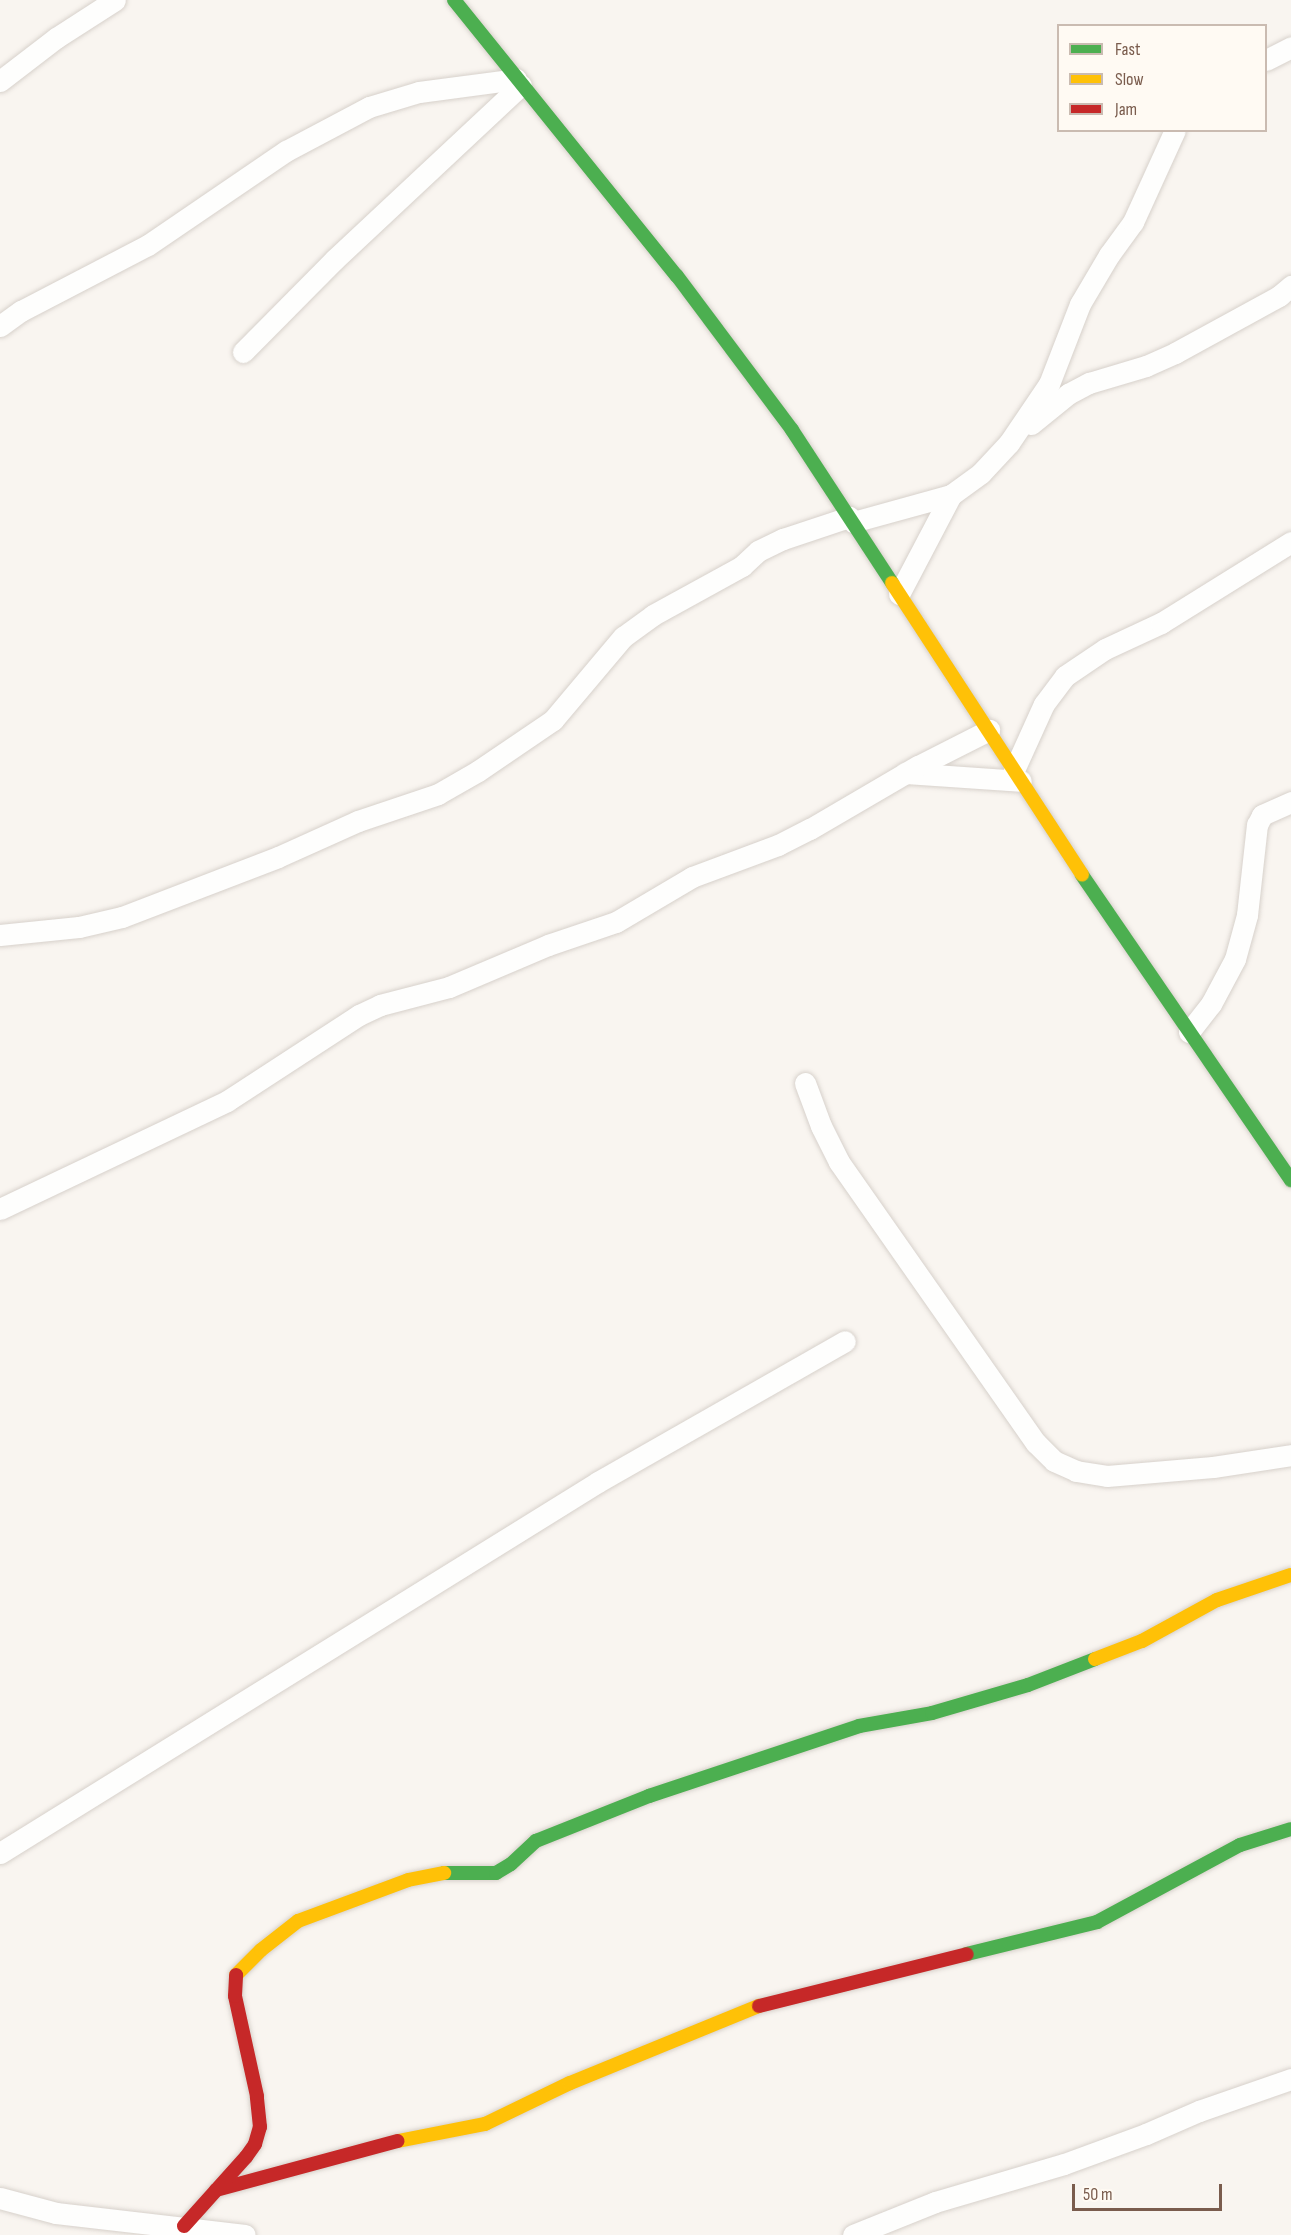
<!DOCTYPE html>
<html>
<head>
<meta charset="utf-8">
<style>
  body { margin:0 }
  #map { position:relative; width:1291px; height:2235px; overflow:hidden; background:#f9f5f0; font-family:"Sofia Sans Condensed",sans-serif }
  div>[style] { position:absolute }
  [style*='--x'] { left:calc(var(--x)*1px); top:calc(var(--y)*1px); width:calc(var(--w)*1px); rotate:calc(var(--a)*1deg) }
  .roads { filter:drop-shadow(0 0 2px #d7d1cb) drop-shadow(0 0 2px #d7d1cb) }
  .street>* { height:21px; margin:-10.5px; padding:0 10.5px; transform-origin:10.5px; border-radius:10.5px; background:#fefefd }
  .fast>* { height:14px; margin:-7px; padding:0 7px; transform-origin:7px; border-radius:7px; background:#4caf50 }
  .slow>* { height:14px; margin:-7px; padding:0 7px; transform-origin:7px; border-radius:7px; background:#ffc107 }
  .jam>* { height:14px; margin:-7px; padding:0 7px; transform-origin:7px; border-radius:7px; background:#c62828 }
  span { translate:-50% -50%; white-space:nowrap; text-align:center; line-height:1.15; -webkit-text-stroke:6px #fffaf3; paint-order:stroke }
  .legend { position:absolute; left:1057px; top:24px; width:210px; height:108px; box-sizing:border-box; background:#fffaf3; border:2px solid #cabbb1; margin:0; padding:8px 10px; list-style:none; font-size:18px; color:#7a5c4d }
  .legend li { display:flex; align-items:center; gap:12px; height:30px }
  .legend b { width:30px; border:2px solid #cabbb1 }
  .scale { position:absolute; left:1072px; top:2184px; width:150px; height:27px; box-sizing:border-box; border:3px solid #7a5c4d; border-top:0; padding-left:8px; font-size:18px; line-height:21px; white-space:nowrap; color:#7a5c4d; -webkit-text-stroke:4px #fffaf3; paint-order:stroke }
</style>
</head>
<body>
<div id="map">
  <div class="roads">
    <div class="street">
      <div style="--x:1266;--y:60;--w:28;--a:-27"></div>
      <div style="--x:0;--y:81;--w:71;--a:-37.5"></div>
      <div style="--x:56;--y:38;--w:70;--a:-32.8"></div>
      <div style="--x:0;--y:326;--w:26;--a:-36"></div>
      <div style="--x:21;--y:311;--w:143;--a:-27.5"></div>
      <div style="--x:148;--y:245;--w:167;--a:-34.3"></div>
      <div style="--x:286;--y:151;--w:94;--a:-27.9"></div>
      <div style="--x:369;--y:107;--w:52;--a:-16.7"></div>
      <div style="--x:419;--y:92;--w:98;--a:-7.6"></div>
      <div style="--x:243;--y:352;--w:129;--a:-45.3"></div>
      <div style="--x:334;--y:260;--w:256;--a:-43.1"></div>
      <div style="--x:1031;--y:424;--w:48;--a:-39"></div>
      <div style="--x:1068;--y:394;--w:24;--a:-28"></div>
      <div style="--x:1089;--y:383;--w:59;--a:-16.6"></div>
      <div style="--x:1146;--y:366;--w:32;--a:-24"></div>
      <div style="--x:1175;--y:353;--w:119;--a:-28.7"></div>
      <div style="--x:1279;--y:296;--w:16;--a:-40"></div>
      <div style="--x:853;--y:522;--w:102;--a:-15.4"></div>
      <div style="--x:951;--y:495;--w:37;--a:-36"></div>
      <div style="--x:981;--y:473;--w:41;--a:-47"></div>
      <div style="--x:1009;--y:443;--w:71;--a:-55.9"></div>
      <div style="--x:1049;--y:384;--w:86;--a:-68.8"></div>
      <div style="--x:1080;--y:304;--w:57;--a:-59.4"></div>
      <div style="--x:1109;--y:255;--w:41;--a:-54"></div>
      <div style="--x:1133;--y:222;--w:101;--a:-65.5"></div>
      <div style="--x:899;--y:594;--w:112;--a:-62.3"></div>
      <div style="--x:1014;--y:770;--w:72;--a:-65.6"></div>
      <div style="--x:1044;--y:704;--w:35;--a:-53"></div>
      <div style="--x:1065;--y:676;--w:48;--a:-34"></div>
      <div style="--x:1105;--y:649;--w:62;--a:-24.9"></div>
      <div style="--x:1161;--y:623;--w:153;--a:-31.9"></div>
      <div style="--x:905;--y:773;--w:116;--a:3.9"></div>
      <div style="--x:0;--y:935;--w:79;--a:-5.8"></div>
      <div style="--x:79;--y:927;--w:44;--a:-13.1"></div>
      <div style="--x:122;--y:917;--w:167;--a:-21"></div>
      <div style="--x:278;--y:857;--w:88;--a:-24.2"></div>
      <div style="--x:358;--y:821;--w:84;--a:-18.6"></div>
      <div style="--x:438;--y:794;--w:46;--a:-29.9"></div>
      <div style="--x:478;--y:771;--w:91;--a:-34.2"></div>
      <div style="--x:553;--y:720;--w:109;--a:-49.9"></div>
      <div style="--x:623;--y:637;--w:37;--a:-36"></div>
      <div style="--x:653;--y:615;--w:102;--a:-28.8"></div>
      <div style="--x:742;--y:566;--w:22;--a:-43"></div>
      <div style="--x:758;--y:551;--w:28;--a:-26"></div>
      <div style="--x:783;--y:539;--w:70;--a:-18.4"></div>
      <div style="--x:1189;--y:1032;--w:36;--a:-52"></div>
      <div style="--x:1211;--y:1004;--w:51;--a:-61.9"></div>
      <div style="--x:1235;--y:959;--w:46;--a:-74.7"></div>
      <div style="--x:1247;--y:915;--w:91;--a:-83.7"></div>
      <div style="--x:1257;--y:825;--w:11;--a:-63"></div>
      <div style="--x:1262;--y:815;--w:32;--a:-24"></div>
      <div style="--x:805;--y:1083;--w:46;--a:69.6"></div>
      <div style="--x:821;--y:1126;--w:40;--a:63.4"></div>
      <div style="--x:839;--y:1162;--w:343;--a:55"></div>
      <div style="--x:1036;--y:1443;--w:25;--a:45"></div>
      <div style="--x:1054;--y:1461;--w:24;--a:24"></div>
      <div style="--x:1076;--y:1471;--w:31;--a:9"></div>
      <div style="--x:1107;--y:1476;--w:106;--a:-4.9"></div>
      <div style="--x:1213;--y:1467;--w:79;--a:-8.7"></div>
      <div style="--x:0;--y:1209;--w:251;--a:-25.4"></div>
      <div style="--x:227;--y:1101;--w:158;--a:-33.1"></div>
      <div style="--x:359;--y:1015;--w:23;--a:-25"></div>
      <div style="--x:380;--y:1005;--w:71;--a:-14.6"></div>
      <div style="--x:449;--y:987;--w:108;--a:-23"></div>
      <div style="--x:548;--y:945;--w:72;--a:-18.7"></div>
      <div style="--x:616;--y:922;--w:88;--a:-30.6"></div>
      <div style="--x:692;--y:877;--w:92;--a:-20.4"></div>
      <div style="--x:778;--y:845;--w:36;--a:-27"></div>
      <div style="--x:810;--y:829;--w:125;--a:-30.3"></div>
      <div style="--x:918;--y:766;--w:80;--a:-26.9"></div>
      <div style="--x:0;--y:1853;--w:704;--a:-31.82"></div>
      <div style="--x:598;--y:1482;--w:284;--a:-29.7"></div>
      <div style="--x:0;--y:2198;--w:58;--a:15"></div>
      <div style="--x:56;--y:2213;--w:190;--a:6.6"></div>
      <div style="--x:853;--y:2235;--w:88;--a:-21.9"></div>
      <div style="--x:935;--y:2202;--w:134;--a:-16.4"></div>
      <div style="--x:1064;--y:2164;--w:87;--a:-20.1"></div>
      <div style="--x:1146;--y:2134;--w:58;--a:-23.5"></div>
      <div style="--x:1199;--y:2111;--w:97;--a:-19.2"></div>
    </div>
    <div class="fast">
      <div style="--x:454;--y:0;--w:355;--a:51.1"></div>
      <div style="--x:677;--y:276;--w:192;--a:53.2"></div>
      <div style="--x:792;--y:430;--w:183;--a:56.8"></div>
      <div style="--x:1082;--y:875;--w:370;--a:55.6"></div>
      <div style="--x:444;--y:1873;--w:52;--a:0"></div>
      <div style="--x:496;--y:1873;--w:17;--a:-31"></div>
      <div style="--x:511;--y:1864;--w:34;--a:-43"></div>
      <div style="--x:536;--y:1841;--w:122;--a:-21.7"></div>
      <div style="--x:649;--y:1796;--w:221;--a:-18.4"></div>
      <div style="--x:859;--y:1726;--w:74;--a:-10.1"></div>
      <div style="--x:932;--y:1713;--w:100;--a:-16.3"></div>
      <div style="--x:1028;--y:1685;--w:72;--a:-21.2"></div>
      <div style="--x:967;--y:1954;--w:134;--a:-13.8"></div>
      <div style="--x:1097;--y:1922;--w:162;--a:-28.3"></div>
      <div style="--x:1240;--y:1845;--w:53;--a:-17.4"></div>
    </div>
    <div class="slow">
      <div style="--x:892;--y:583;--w:348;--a:56.9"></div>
      <div style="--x:1095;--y:1659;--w:50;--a:-21"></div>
      <div style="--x:1142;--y:1641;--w:85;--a:-28.7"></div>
      <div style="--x:1217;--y:1600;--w:78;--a:-18.7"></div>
      <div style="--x:236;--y:1975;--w:35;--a:-45"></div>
      <div style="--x:261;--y:1950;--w:47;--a:-38.1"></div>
      <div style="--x:298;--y:1921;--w:117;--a:-20.4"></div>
      <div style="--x:408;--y:1880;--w:37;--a:-11"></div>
      <div style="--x:398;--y:2141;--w:89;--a:-11.1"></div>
      <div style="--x:485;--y:2124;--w:94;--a:-25.8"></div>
      <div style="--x:570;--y:2083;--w:204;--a:-22.2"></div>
    </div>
    <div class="jam">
      <div style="--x:759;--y:2006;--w:214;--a:-14"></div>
      <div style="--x:216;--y:2190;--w:188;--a:-15.1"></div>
      <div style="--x:184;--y:2226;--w:93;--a:-48.1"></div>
      <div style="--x:246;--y:2157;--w:16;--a:-55"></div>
      <div style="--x:255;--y:2144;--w:18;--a:-74"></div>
      <div style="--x:260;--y:2127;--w:31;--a:-96"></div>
      <div style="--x:257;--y:2096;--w:102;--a:-102.4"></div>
      <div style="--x:235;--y:1996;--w:21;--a:-87"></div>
    </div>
  </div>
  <ul class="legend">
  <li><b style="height:8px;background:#4caf50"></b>Fast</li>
  <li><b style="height:8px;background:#ffc107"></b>Slow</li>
  <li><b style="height:8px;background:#c62828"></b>Jam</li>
  </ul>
  <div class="scale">50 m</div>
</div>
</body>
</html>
